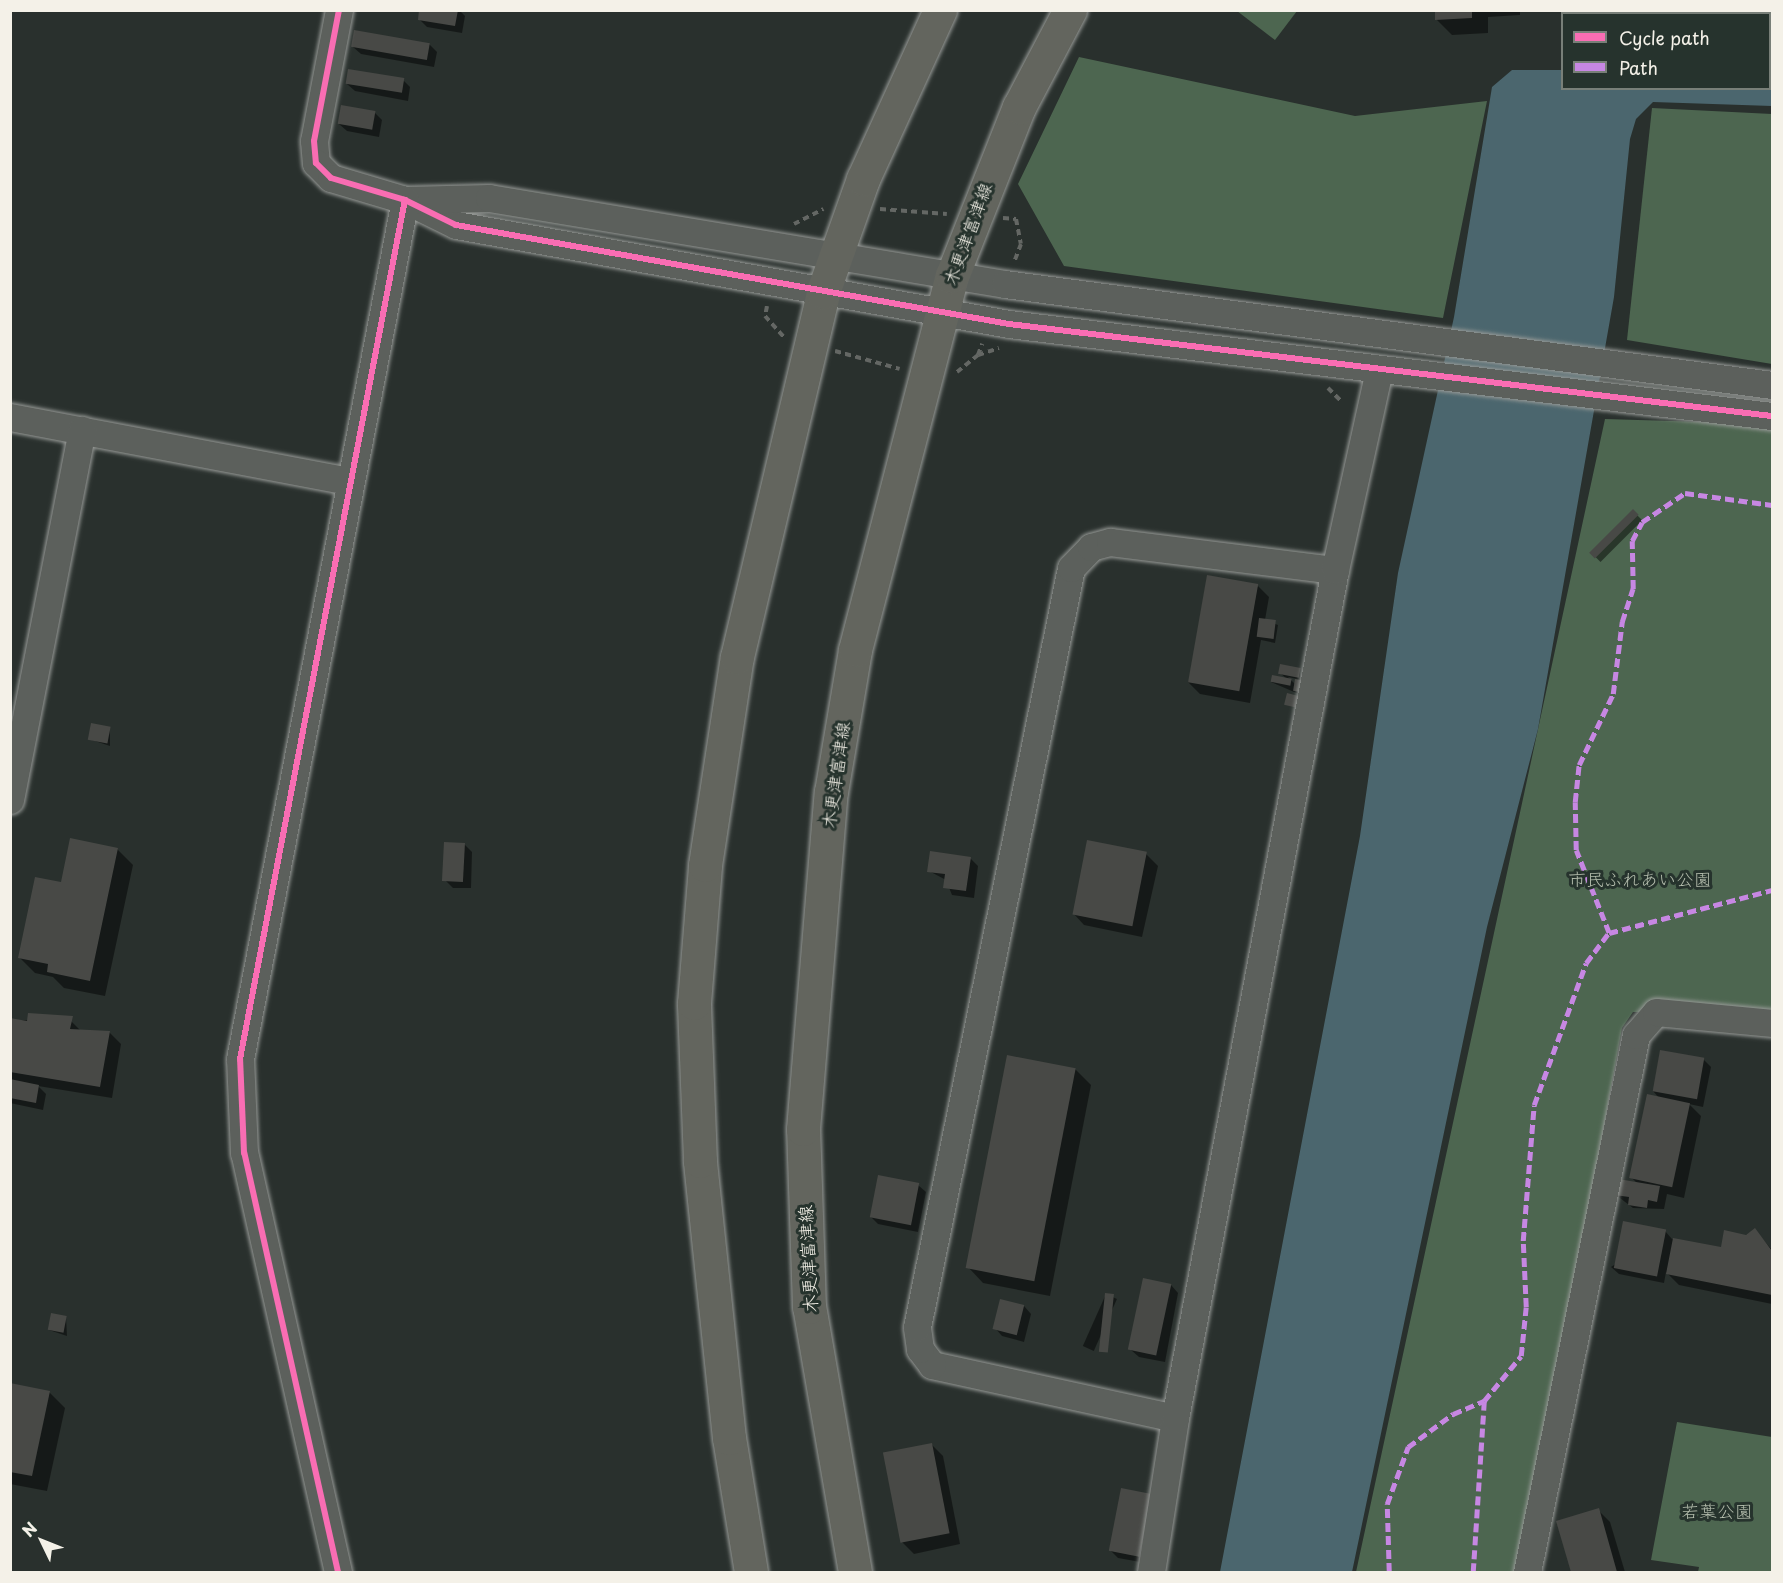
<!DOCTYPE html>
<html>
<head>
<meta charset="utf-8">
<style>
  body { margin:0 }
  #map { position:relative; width:1783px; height:1583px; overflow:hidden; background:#29302d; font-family:"Playpen Sans","Klee One",sans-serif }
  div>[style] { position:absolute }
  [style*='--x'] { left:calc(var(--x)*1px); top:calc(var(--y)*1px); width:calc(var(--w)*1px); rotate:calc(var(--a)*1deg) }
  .green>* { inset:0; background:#4d6650 }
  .water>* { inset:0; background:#4b666e }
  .shadow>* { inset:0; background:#0007; transform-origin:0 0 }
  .building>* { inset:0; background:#484946; transform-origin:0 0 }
  .path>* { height:4px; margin-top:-2px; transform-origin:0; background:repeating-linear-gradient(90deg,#646764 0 6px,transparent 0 10.5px) }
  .roads { filter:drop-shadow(0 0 2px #969996) drop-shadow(0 0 2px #969996) }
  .minor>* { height:27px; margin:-13.5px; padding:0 13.5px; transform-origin:13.5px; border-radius:13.5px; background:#5c605c }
  .major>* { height:33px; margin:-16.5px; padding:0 16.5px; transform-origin:16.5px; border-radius:16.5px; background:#63655e }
  .quiet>* { height:4.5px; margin-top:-2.25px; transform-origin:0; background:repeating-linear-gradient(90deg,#c787e3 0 9px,transparent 0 13.5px) }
  .cycleway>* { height:6px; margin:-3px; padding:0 3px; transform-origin:3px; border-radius:3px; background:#f96db3 }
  span { translate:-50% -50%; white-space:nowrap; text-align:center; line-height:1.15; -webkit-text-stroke:6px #26332d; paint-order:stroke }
  .street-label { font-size:18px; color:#f4f1e8 }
  .park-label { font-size:18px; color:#b4bdad }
  .frame { position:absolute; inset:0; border:12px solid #f4f1e8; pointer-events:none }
  .legend { position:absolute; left:1561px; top:12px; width:210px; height:78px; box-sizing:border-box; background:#26332d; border:2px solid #787f78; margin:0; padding:8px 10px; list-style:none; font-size:18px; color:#f4f1e8 }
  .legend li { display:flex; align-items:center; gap:12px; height:30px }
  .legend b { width:30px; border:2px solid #787f78 }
  .north { position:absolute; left:12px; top:1511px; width:60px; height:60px; -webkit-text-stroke:4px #26332d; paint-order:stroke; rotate:313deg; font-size:16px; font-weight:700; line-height:24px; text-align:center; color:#f4f1e8 }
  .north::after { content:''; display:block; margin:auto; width:21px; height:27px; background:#f4f1e8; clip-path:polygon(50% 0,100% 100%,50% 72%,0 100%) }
</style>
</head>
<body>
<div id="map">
  <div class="green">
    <div style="clip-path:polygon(1237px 11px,1297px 11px,1275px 40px)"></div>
    <div style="clip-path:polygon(1079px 57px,1355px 116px,1487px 101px,1443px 318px,1064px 266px,1018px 184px)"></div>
    <div style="clip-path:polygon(1652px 108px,1772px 114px,1772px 364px,1627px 340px)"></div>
    <div style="clip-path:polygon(1605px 419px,1772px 424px,1772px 1011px,1633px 1012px,1622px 1028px,1522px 1572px,1356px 1572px)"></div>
    <div style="clip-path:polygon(1677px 1422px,1772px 1437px,1772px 1572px,1698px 1572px,1699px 1567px,1651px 1560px)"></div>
  </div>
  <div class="water">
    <div style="clip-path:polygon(1770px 68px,1772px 106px,1653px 102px,1636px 119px,1630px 139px,1614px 297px,1538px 729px,1487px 927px,1352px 1572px,1220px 1572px,1360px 836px,1398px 573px,1454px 317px,1492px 87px,1512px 70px,1562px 70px,1562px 88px,1770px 88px)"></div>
  </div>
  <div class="shadow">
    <div style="clip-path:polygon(421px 10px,459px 10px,465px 16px,462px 33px,427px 27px,419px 19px)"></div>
    <div style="clip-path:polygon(1436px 10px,1520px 10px,1520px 15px,1488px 17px,1488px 33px,1452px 35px,1436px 19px)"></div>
    <div style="clip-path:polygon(429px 44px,437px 52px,434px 67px,361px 54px,353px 47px)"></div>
    <div style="clip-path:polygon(403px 80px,410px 87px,408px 101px,355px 91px,347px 84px)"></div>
    <div style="clip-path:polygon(375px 113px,382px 120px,379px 137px,347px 131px,339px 124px)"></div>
    <div style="left:1633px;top:511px;width:13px;height:59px;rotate:45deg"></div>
    <div style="clip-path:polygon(1258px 586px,1269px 597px,1265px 620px,1278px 625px,1275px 643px,1261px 640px,1250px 703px,1200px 694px,1188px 682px)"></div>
    <div style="clip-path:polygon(evenodd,1300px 669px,1301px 695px,1271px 682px,1287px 679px,1280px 673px,1300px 669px,1288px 677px,1297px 679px,1295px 684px,1288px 677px)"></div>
    <div style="clip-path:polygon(110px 729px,110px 746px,89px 739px)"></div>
    <div style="clip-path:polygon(464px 844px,472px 852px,471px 888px,453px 888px,445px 880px)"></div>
    <div style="clip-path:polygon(117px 849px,133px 865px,105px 996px,64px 988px,53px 977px,35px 973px,19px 957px,62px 884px)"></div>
    <div style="clip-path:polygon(1146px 854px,1158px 866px,1142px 937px,1084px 925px,1073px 913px)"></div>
    <div style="clip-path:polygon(971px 859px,978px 866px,974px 898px,952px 895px,946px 880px,929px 871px)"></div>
    <div style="clip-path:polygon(10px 1020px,71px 1021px,81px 1031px,109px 1032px,121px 1044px,112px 1098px,38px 1086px,46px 1094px,43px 1110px,10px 1103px)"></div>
    <div style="clip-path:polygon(1703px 1059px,1711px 1067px,1703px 1107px,1689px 1104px,1701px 1116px,1684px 1198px,1667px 1194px,1664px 1209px,1633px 1208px,1616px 1195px,1637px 1183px,1631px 1177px,1660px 1099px,1653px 1091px)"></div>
    <div style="clip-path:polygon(1075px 1069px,1091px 1085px,1050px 1296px,983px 1283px,968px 1267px)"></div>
    <div style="clip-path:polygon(918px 1185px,926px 1192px,918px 1232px,878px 1224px,870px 1216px)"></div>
    <div style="clip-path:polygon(1755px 1230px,1772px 1250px,1772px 1304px,1679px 1285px,1666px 1272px,1664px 1283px,1619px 1274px,1611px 1267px,1665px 1231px,1672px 1239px,1722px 1249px)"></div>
    <div style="clip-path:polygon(1171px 1285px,1178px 1293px,1165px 1362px,1139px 1357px,1131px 1350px)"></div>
    <div style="left:1106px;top:1294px;width:12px;height:57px;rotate:24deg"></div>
    <div style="clip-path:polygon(1024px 1306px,1031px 1314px,1024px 1342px,1002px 1336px,995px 1328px)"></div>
    <div style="clip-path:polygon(66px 1317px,67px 1336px,49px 1330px)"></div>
    <div style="clip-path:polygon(10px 1384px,49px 1392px,65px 1408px,47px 1491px,10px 1484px)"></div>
    <div style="clip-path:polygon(931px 1444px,943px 1456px,960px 1544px,914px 1554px,902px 1542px)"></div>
    <div style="clip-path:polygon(1150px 1495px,1146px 1563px,1118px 1558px,1110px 1550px)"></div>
    <div style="clip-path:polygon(1598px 1510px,1610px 1522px,1625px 1572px,1573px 1572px,1558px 1522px)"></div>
  </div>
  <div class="building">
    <div style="clip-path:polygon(419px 10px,458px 10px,455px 26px,418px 20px)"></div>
    <div style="clip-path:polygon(1435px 10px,1472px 10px,1472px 18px,1435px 20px)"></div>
    <div style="left:354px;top:30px;width:77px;height:17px;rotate:10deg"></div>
    <div style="left:348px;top:69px;width:57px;height:15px;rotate:9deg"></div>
    <div style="left:341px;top:105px;width:35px;height:19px;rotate:10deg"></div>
    <div style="left:1633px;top:509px;width:8px;height:62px;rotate:45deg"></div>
    <div style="left:1207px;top:575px;width:52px;height:109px;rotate:10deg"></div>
    <div style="left:1259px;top:618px;width:17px;height:19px;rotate:7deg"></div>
    <div style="left:1280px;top:664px;width:21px;height:10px;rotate:11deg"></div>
    <div style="left:1272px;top:675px;width:20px;height:7px;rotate:11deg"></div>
    <div style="left:1295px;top:679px;width:6px;height:12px;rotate:9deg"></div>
    <div style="left:1287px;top:693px;width:12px;height:12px;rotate:14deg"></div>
    <div style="left:91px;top:723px;width:20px;height:17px;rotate:11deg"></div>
    <div style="clip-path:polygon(70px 838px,118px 848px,90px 981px,47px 972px,48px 964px,18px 958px,35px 877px,61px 882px)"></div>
    <div style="left:1087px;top:840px;width:61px;height:76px;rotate:11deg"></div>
    <div style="left:444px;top:842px;width:21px;height:39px;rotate:3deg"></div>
    <div style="clip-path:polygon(930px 851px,971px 857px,966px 891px,943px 888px,945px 874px,927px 872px)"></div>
    <div style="clip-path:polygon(28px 1013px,73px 1016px,70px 1029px,110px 1031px,100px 1087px,10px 1072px,10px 1018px,27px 1021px)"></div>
    <div style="left:1660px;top:1050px;width:45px;height:42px;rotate:10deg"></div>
    <div style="left:1007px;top:1055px;width:70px;height:217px;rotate:11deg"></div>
    <div style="clip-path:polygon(10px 1079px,39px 1085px,36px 1103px,10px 1098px)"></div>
    <div style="left:1647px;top:1094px;width:44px;height:86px;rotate:12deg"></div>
    <div style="left:878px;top:1175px;width:42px;height:43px;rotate:11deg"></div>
    <div style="clip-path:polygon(1618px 1179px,1660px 1186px,1657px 1202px,1648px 1200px,1647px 1208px,1628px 1205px,1629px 1197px,1615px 1195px)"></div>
    <div style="left:1623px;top:1221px;width:44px;height:48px;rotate:11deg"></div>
    <div style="clip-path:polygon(1755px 1228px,1772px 1251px,1772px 1295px,1666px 1274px,1673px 1238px,1721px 1247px,1724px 1230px,1746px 1235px)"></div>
    <div style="left:1143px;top:1278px;width:29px;height:73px;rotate:12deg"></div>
    <div style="left:1105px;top:1293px;width:9px;height:59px;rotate:6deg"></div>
    <div style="left:1000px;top:1299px;width:25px;height:31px;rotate:14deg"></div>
    <div style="left:51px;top:1313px;width:16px;height:17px;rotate:11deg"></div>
    <div style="clip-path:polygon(10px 1383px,50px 1391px,32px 1476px,10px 1472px)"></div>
    <div style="left:932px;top:1443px;width:92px;height:50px;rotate:79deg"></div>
    <div style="left:1121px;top:1488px;width:31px;height:64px;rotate:11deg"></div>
    <div style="clip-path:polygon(1599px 1508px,1617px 1572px,1571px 1572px,1556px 1521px)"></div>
  </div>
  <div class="path">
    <div style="--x:880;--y:209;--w:67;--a:4.3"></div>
    <div style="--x:1003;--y:218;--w:13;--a:4"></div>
    <div style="--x:1016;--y:219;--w:25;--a:79"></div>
    <div style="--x:1021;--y:244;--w:19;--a:111"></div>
    <div style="--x:794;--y:224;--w:33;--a:-27"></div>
    <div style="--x:767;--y:306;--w:10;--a:101"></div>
    <div style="--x:765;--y:316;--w:28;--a:48"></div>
    <div style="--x:835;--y:351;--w:67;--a:15.5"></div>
    <div style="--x:978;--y:355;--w:12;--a:-70"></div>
    <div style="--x:957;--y:372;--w:27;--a:-39"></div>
    <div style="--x:978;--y:355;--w:22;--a:-18"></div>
    <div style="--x:1328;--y:388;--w:17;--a:45"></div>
  </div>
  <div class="roads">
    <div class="minor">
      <div style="--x:339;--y:10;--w:133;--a:100.8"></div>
      <div style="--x:314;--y:141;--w:22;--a:85"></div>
      <div style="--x:316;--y:163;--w:21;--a:45"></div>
      <div style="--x:331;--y:178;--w:77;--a:16.6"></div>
      <div style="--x:405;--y:200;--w:57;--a:26.1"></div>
      <div style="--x:456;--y:225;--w:562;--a:10.15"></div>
      <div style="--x:1009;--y:324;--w:769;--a:6.88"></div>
      <div style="--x:405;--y:200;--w:84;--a:-1.4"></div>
      <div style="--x:489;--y:198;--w:523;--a:9.46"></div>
      <div style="--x:1005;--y:284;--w:774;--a:7.5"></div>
      <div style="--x:10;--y:417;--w:344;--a:10.7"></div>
      <div style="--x:10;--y:800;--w:377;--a:-79"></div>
      <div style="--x:1175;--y:1418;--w:249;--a:-167.7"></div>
      <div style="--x:932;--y:1365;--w:20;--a:-127"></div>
      <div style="--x:920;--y:1349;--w:22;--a:-98"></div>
      <div style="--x:917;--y:1327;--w:774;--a:-78.53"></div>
      <div style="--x:1071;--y:568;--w:29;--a:-46"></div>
      <div style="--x:1091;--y:547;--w:20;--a:-15"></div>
      <div style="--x:1110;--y:542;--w:227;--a:7.1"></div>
      <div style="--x:338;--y:1572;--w:429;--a:-102.6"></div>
      <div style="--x:244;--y:1153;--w:94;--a:-92.4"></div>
      <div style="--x:240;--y:1059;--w:875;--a:-79.13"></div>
      <div style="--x:1151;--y:1572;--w:156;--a:-81.1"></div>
      <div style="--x:1175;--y:1418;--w:863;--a:-79.32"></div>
      <div style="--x:1335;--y:570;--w:205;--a:-77.6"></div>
      <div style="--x:1527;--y:1572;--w:548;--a:-78.53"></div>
      <div style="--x:1636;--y:1035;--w:30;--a:-49"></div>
      <div style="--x:1656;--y:1012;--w:117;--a:5.4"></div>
    </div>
    <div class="major">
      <div style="--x:751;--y:1572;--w:136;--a:-99.3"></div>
      <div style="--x:729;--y:1438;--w:279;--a:-96"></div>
      <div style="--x:700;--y:1161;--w:158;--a:-92.2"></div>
      <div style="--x:694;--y:1003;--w:138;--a:-85.4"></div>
      <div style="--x:705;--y:865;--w:210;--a:-81.3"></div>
      <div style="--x:737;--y:657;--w:375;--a:-76.7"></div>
      <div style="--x:823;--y:292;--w:120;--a:-70.5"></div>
      <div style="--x:863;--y:179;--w:186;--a:-65.5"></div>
      <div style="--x:855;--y:1572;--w:269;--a:-99.8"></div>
      <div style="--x:809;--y:1307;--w:178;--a:-91.9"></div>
      <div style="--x:803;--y:1129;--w:338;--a:-85.3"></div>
      <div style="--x:831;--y:792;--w:144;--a:-80.4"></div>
      <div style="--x:855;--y:650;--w:386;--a:-75.5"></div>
      <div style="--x:952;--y:276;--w:182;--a:-68.4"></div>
      <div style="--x:1019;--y:107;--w:110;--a:-62.3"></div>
    </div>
  </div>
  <div class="quiet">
    <div style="--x:1609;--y:933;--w:89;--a:-111.7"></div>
    <div style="--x:1576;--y:850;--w:48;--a:-91.2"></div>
    <div style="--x:1575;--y:802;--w:37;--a:-84"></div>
    <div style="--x:1579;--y:765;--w:79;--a:-64.4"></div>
    <div style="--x:1613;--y:694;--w:73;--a:-82.9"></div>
    <div style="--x:1622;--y:622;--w:35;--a:-72"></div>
    <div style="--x:1633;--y:589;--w:48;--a:-91.2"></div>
    <div style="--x:1632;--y:541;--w:21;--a:-62"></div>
    <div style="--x:1642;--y:522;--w:52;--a:-34"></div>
    <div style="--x:1685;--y:493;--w:88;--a:7.9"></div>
    <div style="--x:1389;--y:1572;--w:68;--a:-91.7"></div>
    <div style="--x:1387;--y:1504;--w:61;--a:-69.8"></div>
    <div style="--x:1408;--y:1447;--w:56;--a:-36.3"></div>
    <div style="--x:1453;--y:1414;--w:34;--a:-23"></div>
    <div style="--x:1484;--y:1401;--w:58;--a:-50.6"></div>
    <div style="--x:1521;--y:1356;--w:49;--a:-84.2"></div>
    <div style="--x:1526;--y:1307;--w:66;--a:-92.6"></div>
    <div style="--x:1523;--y:1241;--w:136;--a:-85.4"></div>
    <div style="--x:1534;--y:1105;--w:151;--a:-69.9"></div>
    <div style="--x:1586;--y:963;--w:38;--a:-53"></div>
    <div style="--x:1609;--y:933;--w:169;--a:-14.8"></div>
    <div style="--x:1473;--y:1572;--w:171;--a:-86.3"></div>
  </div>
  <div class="cycleway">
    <div style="--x:339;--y:10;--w:133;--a:100.8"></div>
    <div style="--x:314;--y:141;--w:22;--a:85"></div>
    <div style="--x:316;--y:163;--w:21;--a:45"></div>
    <div style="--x:331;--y:178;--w:77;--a:16.6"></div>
    <div style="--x:405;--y:200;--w:57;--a:26.1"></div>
    <div style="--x:456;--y:225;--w:562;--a:10.15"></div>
    <div style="--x:1009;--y:324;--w:769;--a:6.88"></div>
    <div style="--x:338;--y:1572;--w:429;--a:-102.6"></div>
    <div style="--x:244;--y:1153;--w:94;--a:-92.4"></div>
    <div style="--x:240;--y:1059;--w:875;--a:-79.13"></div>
  </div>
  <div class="street-label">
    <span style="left:968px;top:234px;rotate:-70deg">木更津富津線</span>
    <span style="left:836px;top:775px;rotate:-82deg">木更津富津線</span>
    <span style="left:808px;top:1259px;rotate:-93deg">木更津富津線</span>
  </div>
  <div class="park-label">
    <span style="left:1640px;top:879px">市民ふれあい公園</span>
    <span style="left:1717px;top:1511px">若葉公園</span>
  </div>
  <div class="frame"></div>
  <ul class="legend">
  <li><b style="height:8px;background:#f96db3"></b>Cycle path</li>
  <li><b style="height:8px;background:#c787e3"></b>Path</li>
  </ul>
  <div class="north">N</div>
</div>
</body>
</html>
